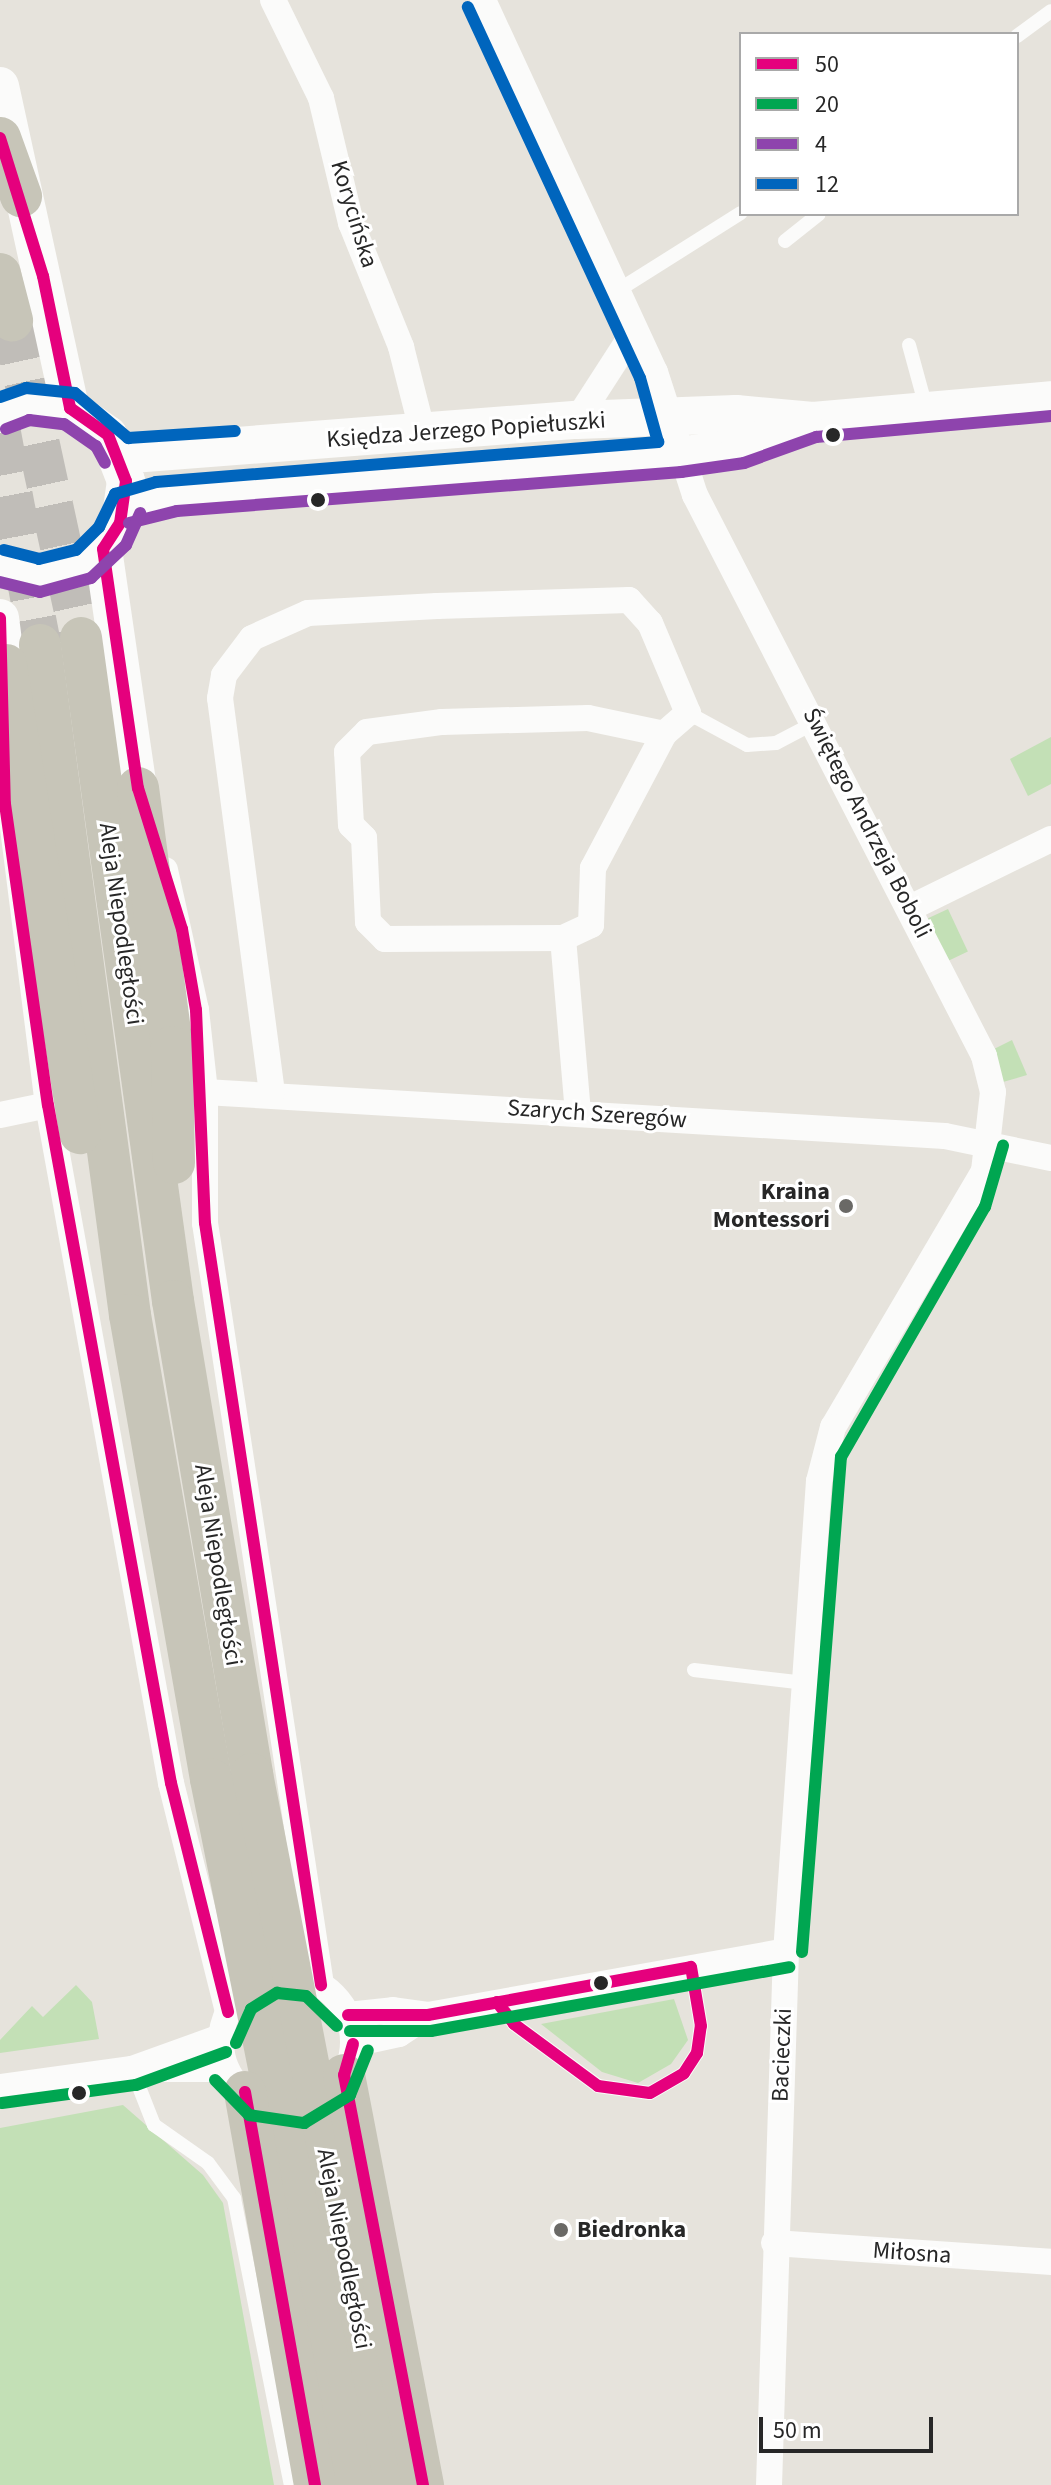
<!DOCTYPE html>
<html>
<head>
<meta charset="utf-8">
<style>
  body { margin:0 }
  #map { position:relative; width:1051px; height:2485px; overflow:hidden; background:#e6e3dc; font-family:"Source Sans 3",sans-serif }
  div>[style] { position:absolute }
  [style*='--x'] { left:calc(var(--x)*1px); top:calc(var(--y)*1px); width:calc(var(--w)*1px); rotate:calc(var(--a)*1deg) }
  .green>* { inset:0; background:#c3e0b6; transform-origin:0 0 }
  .primary-tunnel>* { height:42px; margin-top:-21px; transform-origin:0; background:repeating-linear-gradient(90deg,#c0bdb8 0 42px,transparent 0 63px) }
  .lane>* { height:14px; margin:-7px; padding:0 7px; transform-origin:7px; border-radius:7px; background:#fbfbfa }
  .street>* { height:26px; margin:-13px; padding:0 13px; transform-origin:13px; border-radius:13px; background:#fbfbfa }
  .street>.ring { margin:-13px; padding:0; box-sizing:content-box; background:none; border:26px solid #fbfbfa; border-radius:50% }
  .secondary>* { height:38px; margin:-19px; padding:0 19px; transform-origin:19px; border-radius:19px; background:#fbfbfa }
  .primary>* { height:42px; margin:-21px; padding:0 21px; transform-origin:21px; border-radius:21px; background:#c7c5b8 }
  .bus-1>* { height:12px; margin:-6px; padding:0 6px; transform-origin:6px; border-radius:6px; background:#e5007d }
  .bus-2>* { height:12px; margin:-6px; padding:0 6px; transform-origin:6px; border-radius:6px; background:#00a651 }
  .bus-3>* { height:12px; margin:-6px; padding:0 6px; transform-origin:6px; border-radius:6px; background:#8e44ad }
  .bus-4>* { height:12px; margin:-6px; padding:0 6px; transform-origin:6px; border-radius:6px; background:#0065bd }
  .dots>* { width:22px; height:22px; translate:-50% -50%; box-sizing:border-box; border:4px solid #fff; border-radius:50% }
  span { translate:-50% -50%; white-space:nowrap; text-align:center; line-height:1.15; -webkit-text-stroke:6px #fff; paint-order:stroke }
  .street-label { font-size:24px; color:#272727 }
  .poi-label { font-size:24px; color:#272727; font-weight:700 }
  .right { translate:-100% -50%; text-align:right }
  .left { translate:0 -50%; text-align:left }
  .legend { position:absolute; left:739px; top:32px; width:280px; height:184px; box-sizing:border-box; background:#fff; border:2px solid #a9a9a9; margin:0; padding:10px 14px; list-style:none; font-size:24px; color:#272727 }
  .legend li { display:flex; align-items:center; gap:16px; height:40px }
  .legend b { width:40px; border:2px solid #a9a9a9 }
  .scale { position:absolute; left:759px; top:2417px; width:174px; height:36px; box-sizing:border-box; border:4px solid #272727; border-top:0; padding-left:10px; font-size:24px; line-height:28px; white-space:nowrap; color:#272727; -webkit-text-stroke:6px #fff; paint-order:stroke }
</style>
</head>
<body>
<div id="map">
  <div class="green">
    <div style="clip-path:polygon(1051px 737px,1051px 784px,1028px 796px,1010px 759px)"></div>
    <div style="left:948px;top:909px;width:47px;height:22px;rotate:65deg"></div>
    <div style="clip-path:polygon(1012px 1040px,1027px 1075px,1003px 1082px,992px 1050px)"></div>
    <div style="clip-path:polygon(76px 1985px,92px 2002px,99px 2039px,0 2053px,0 2040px,32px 2006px,43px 2017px)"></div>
    <div style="clip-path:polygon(674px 1999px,688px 2040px,671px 2064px,638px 2083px,602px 2072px,541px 2024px)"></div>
    <div style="clip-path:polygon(123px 2105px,203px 2175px,223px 2203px,274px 2485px,0 2485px,0 2128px)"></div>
  </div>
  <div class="primary-tunnel">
    <div style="--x:12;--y:320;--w:325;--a:77.8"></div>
    <div style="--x:0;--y:433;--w:216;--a:79.3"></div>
  </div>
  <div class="lane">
    <div style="--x:1017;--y:36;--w:42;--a:-36.3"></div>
    <div style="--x:785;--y:241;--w:43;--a:-38.5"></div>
    <div style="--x:617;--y:291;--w:146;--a:-32.2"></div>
    <div style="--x:909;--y:345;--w:64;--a:74.7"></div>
    <div style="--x:688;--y:713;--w:67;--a:28.5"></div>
    <div style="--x:747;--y:745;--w:29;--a:-4"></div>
    <div style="--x:776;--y:743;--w:45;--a:-27.7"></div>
    <div style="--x:694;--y:1670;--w:112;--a:6.7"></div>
    <div style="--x:497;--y:2002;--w:28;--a:52"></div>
    <div style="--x:514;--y:2024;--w:104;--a:36.4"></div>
    <div style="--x:598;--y:2086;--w:52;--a:7.7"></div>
    <div style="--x:650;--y:2093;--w:39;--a:-30"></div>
    <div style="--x:684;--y:2073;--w:24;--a:-57"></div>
    <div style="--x:697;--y:2053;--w:27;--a:-82"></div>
    <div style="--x:701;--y:2026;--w:60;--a:-99.6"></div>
    <div style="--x:132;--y:2069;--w:60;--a:68.6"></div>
    <div style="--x:154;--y:2125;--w:66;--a:35.1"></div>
    <div style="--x:208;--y:2163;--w:44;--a:53.4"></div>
    <div style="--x:234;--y:2198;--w:293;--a:78.8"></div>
  </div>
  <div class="street">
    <div style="--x:273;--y:0;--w:109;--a:63.9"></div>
    <div style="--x:321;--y:98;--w:129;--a:76.5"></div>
    <div style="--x:351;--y:223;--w:134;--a:68"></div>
    <div style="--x:401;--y:347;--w:89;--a:75.7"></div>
    <div style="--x:483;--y:0;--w:410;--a:65.2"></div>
    <div style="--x:655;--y:372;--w:129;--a:72"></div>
    <div style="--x:695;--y:495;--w:631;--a:62.74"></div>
    <div style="--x:984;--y:1056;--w:37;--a:76"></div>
    <div style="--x:993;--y:1092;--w:80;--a:96.5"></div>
    <div style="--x:984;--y:1171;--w:297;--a:120.5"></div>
    <div style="--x:833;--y:1427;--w:56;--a:104.5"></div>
    <div style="--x:819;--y:1481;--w:471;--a:94"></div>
    <div style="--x:786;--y:1951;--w:534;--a:91.82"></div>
    <div style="--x:577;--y:420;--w:103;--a:-57.2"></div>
    <div style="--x:4;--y:757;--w:351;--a:82.8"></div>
    <div style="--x:48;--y:1105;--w:689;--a:79.72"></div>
    <div style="--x:171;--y:1783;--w:236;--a:76"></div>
    <div style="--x:165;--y:870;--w:143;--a:77.5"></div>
    <div style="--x:196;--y:1010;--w:82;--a:83.7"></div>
    <div style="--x:205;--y:1092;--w:131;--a:90"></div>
    <div style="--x:205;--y:1223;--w:771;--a:81.34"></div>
    <div style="--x:910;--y:908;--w:157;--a:-26.1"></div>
    <div style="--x:563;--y:938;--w:176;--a:85.1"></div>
    <div style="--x:205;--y:1092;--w:741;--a:3.4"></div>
    <div style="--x:945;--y:1136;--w:108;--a:11.7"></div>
    <div style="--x:272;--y:1093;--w:398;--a:-97.5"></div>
    <div style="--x:220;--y:698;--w:23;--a:-80"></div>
    <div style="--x:224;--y:675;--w:46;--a:-52.9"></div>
    <div style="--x:252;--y:638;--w:61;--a:-24.1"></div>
    <div style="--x:308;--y:613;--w:129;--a:-3.1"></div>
    <div style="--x:437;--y:606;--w:192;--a:-1.8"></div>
    <div style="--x:629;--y:600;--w:31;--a:48"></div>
    <div style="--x:650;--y:623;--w:98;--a:67.1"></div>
    <div style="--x:688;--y:713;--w:32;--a:139"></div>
    <div style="--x:664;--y:734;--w:152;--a:117.9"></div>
    <div style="--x:593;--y:868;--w:57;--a:92"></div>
    <div style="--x:591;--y:925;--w:31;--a:155"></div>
    <div style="--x:563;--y:938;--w:178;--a:179.7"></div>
    <div style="--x:385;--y:939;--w:24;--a:-135"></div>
    <div style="--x:368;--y:922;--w:84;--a:-92.7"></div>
    <div style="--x:364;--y:838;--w:18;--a:-135"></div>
    <div style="--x:351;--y:825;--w:73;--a:-93.1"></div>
    <div style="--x:347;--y:752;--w:28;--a:-45"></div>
    <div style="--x:367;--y:732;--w:76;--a:-7.6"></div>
    <div style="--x:442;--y:722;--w:146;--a:-1.6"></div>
    <div style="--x:588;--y:718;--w:78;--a:11.9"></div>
    <div style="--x:0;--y:1115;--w:49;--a:-11.8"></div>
    <div class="ring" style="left:221px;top:1976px;width:106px;height:106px"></div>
    <div style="--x:348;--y:2015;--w:45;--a:-6.3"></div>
    <div style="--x:393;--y:2010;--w:35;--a:8"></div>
    <div style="--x:428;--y:2015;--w:364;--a:-10.1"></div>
    <div style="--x:353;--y:2044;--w:47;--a:-12.3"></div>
    <div style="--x:399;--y:2034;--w:35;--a:-33"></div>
    <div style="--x:136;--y:2069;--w:90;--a:0"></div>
    <div style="--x:0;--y:2087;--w:133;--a:-7.8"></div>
    <div style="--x:132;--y:2069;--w:95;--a:-19.8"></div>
    <div style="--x:774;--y:2243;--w:278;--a:3.9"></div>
  </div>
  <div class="secondary">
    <div style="--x:0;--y:86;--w:330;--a:77.7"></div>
    <div style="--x:0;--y:414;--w:29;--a:-20"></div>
    <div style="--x:27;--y:404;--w:43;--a:5.3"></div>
    <div style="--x:70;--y:408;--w:47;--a:35.4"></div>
    <div style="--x:108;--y:435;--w:49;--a:68.6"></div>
    <div style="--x:126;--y:481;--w:42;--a:98.1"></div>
    <div style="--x:120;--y:523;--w:55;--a:131.3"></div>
    <div style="--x:84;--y:564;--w:47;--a:165.1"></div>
    <div style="--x:39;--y:576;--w:41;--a:-164.2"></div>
    <div style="--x:119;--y:455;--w:459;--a:-4.4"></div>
    <div style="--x:577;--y:420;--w:159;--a:-2.2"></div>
    <div style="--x:736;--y:414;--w:77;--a:5.2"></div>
    <div style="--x:813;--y:421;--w:239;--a:-5"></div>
    <div style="--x:125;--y:507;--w:51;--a:-13.5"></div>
    <div style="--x:175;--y:495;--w:506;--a:-4.42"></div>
    <div style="--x:679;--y:456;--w:62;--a:-8.4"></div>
    <div style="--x:740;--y:447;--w:67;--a:-19.2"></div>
    <div style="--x:103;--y:549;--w:242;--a:81.7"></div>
    <div style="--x:0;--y:618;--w:47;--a:82.7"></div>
  </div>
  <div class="primary">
    <div style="--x:0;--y:138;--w:62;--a:70.1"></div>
    <div style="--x:0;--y:274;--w:48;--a:75.4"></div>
    <div style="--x:81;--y:638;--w:669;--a:82.1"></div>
    <div style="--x:173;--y:1301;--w:480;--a:80.5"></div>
    <div style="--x:252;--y:1774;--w:724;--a:79.02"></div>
    <div style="--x:40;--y:645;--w:676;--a:82.35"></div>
    <div style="--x:130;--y:1315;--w:471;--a:80.1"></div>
    <div style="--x:211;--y:1779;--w:720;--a:78.63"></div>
    <div style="--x:6;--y:665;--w:474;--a:81"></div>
    <div style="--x:138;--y:788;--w:261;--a:82.5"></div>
    <div style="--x:172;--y:1047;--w:116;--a:89"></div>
    <div style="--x:344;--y:2075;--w:418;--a:79.1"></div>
    <div style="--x:245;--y:2092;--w:399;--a:79.9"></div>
  </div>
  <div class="bus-1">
    <div style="--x:0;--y:138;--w:145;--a:72.7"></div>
    <div style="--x:43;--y:276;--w:135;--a:78.4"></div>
    <div style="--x:70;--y:408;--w:47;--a:35.4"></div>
    <div style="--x:108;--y:435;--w:49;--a:68.6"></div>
    <div style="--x:126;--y:481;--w:42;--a:98.1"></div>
    <div style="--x:120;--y:523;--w:31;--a:123"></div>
    <div style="--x:103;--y:549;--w:242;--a:81.7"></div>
    <div style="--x:138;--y:788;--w:148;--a:72.7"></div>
    <div style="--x:182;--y:929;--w:82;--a:80.2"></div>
    <div style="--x:196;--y:1010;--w:213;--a:87.6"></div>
    <div style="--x:205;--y:1223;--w:771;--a:81.34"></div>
    <div style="--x:0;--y:618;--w:186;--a:88.5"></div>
    <div style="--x:5;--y:804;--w:304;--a:81.9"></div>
    <div style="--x:48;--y:1105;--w:689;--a:79.72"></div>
    <div style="--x:171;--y:1783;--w:236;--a:76"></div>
    <div style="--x:497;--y:2002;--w:28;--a:52"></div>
    <div style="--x:514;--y:2024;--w:104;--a:36.4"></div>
    <div style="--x:598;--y:2086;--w:52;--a:7.7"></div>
    <div style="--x:650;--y:2093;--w:39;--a:-30"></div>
    <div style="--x:684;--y:2073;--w:24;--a:-57"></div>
    <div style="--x:697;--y:2053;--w:27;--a:-82"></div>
    <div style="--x:701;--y:2026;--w:60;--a:-99.6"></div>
    <div style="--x:348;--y:2015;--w:80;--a:0"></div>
    <div style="--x:428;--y:2015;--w:267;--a:-10.3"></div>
    <div style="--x:353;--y:2044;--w:32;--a:106"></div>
    <div style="--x:344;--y:2075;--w:418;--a:79.1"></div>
    <div style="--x:245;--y:2092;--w:399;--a:79.9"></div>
  </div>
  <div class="bus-2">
    <div style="--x:802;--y:1952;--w:497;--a:-85.5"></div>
    <div style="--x:841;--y:1457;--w:289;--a:-60.1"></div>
    <div style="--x:985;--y:1207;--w:64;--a:-73.6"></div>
    <div style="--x:350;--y:2031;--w:81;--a:0"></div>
    <div style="--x:431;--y:2031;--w:364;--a:-10.1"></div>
    <div style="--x:236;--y:2043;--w:37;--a:-66"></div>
    <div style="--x:251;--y:2009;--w:31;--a:-32"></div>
    <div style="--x:277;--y:1993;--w:29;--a:6"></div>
    <div style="--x:306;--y:1996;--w:43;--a:44.1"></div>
    <div style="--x:215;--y:2080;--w:49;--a:45.8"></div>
    <div style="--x:249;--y:2115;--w:56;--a:8.3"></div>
    <div style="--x:304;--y:2123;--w:54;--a:-31.3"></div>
    <div style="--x:350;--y:2095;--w:48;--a:-68.2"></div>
    <div style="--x:2;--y:2103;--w:135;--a:-7.7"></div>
    <div style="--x:136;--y:2085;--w:96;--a:-20.1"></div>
  </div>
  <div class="bus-3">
    <div style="--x:6;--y:429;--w:25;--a:-21"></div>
    <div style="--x:29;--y:420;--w:35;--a:7"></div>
    <div style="--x:64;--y:424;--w:39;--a:35"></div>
    <div style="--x:96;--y:446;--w:19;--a:62"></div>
    <div style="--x:129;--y:523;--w:49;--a:-14"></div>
    <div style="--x:177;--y:511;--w:506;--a:-4.42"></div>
    <div style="--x:681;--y:472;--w:64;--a:-8.1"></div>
    <div style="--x:744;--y:463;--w:77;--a:-19.9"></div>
    <div style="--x:816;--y:437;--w:236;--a:-5.1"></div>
    <div style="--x:0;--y:582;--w:41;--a:14"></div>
    <div style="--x:40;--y:592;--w:53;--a:-15.4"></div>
    <div style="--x:91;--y:578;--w:48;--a:-43.3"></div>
    <div style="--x:126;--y:545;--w:35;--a:-66"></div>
  </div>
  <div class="bus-4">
    <div style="--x:0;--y:397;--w:28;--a:-19"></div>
    <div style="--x:26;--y:388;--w:49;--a:5.8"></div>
    <div style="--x:75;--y:393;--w:70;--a:40.3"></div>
    <div style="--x:128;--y:438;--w:107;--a:-3.7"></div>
    <div style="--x:4;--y:550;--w:36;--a:14"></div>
    <div style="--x:39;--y:559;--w:38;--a:-14"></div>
    <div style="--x:76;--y:550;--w:33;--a:-45"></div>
    <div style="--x:99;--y:527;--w:37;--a:-64"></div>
    <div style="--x:115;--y:494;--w:43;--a:-16.3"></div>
    <div style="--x:156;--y:482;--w:504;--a:-4.56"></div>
    <div style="--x:658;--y:442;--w:66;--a:-105.7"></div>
    <div style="--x:640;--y:378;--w:409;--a:-114.9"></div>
  </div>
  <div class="dots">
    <div style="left:833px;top:435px;background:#272727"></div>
    <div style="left:318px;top:500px;background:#272727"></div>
    <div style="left:846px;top:1206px;background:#6a6966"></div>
    <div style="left:601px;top:1983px;background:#272727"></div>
    <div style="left:79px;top:2093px;background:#272727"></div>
    <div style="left:561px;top:2230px;background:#6a6966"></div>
  </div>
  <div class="street-label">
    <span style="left:354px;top:214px;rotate:73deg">Korycińska</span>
    <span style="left:466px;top:430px;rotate:-4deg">Księdza Jerzego Popiełuszki</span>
    <span style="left:867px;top:823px;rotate:63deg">Świętego Andrzeja Boboli</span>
    <span style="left:121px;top:924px;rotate:82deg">Aleja Niepodległości</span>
    <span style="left:597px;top:1114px;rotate:4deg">Szarych Szeregów</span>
    <span style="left:218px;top:1565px;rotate:81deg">Aleja Niepodległości</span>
    <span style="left:782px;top:2055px;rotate:-88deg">Bacieczki</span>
    <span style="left:344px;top:2249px;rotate:79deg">Aleja Niepodległości</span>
    <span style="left:912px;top:2253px;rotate:4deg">Miłosna</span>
  </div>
  <div class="poi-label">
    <span class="right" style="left:830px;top:1206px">Kraina<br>Montessori</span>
    <span class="left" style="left:577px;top:2230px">Biedronka</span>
  </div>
  <ul class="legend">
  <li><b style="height:10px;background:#e5007d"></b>50</li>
  <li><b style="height:10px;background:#00a651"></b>20</li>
  <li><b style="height:10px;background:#8e44ad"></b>4</li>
  <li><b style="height:10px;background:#0065bd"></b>12</li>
  </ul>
  <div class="scale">50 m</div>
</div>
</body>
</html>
